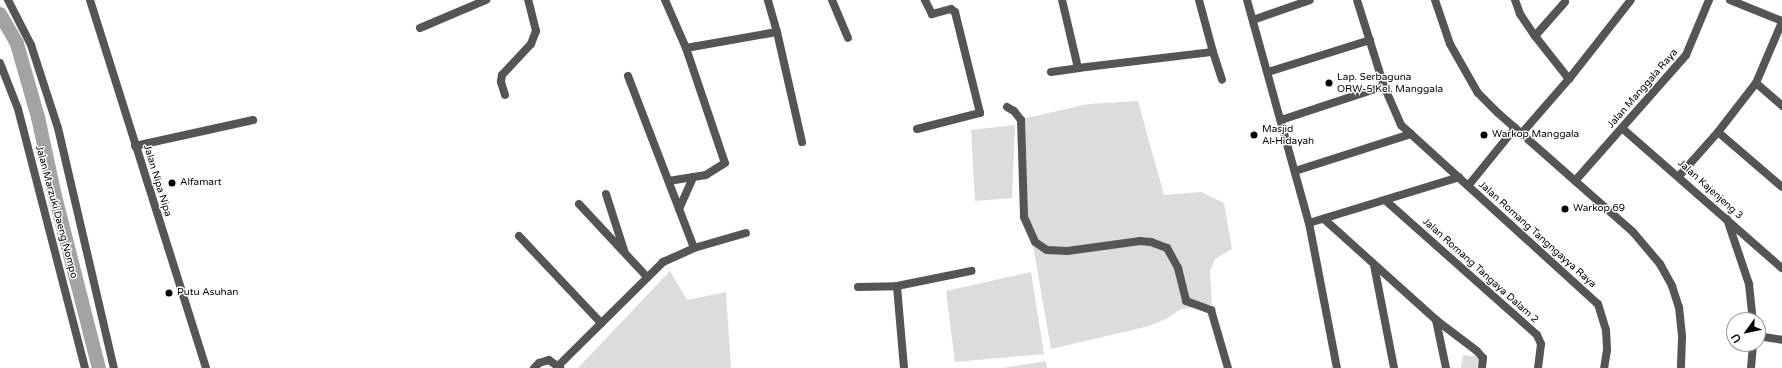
<!DOCTYPE html>
<html>
<head>
<meta charset="utf-8">
<style>
  body { margin:0 }
  #map { position:relative; width:1782px; height:368px; overflow:hidden; background:#fff; font-family:"Varela Round",sans-serif }
  div>[style] { position:absolute }
  [style*='--x'] { left:calc(var(--x)*1px); top:calc(var(--y)*1px); width:calc(var(--w)*1px); rotate:calc(var(--a)*1deg) }
  .green>* { inset:0; background:#dcdcdc }
  .canal>* { height:14px; margin:-7px; padding:0 7px; transform-origin:7px; border-radius:7px; background:#a3a3a3 }
  .minor>* { height:8px; margin:-4px; padding:0 4px; transform-origin:4px; border-radius:4px; background:#555 }
  .tertiary>* { height:8px; margin:-4px; padding:0 4px; transform-origin:4px; border-radius:4px; background:#555 }
  .dots>* { width:11px; height:11px; translate:-50% -50%; box-sizing:border-box; border:2px solid #fff; border-radius:50% }
  span { translate:-50% -50%; white-space:nowrap; text-align:center; line-height:1.15; -webkit-text-stroke:3px #fff; paint-order:stroke }
  .poi-label { font-size:10px; color:#000 }
  .left { translate:0 -50%; text-align:left }
  .street-label { font-size:10px; color:#000 }
  .north { position:absolute; left:1726px; top:312px; width:40px; height:40px; box-sizing:border-box; background:#fff; border:1px solid #999; border-radius:50%; rotate:237deg; font-size:11px; font-weight:700; line-height:16px; text-align:center; color:#000 }
  .north::after { content:''; display:block; margin:auto; width:14px; height:18px; background:#000; clip-path:polygon(50% 0,100% 100%,50% 72%,0 100%) }
</style>
</head>
<body>
<div id="map">
  <div class="green">
    <div style="clip-path:polygon(1138px 101px,1164px 195px,1201px 192px,1224px 203px,1232px 249px,1215px 259px,1210px 271px,1212px 305px,1181px 309px,1166px 319px,1149px 326px,1051px 349px,1027px 211px,1022px 119px,1088px 104px)"></div>
    <div style="clip-path:polygon(1015px 125px,1012px 198px,975px 201px,971px 130px)"></div>
    <div style="clip-path:polygon(670px 271px,687px 300px,726px 292px,731px 368px,578px 368px)"></div>
    <div style="clip-path:polygon(1031px 272px,1044px 354px,955px 362px,946px 291px)"></div>
    <div style="clip-path:polygon(1463px 355px,1479px 357px,1477px 368px,1461px 368px)"></div>
    <div style="clip-path:polygon(1046px 361px,1047px 368px,1002px 368px)"></div>
  </div>
  <div class="canal">
    <div style="--x:0;--y:14;--w:34;--a:60"></div>
    <div style="--x:17;--y:44;--w:76;--a:74"></div>
    <div style="--x:38;--y:117;--w:81;--a:77.9"></div>
    <div style="--x:55;--y:196;--w:178;--a:75.7"></div>
  </div>
  <div class="minor">
    <div style="--x:8;--y:0;--w:51;--a:62.9"></div>
    <div style="--x:31;--y:45;--w:87;--a:72"></div>
    <div style="--x:58;--y:128;--w:246;--a:76.9"></div>
    <div style="--x:665;--y:0;--w:52;--a:66.4"></div>
    <div style="--x:686;--y:48;--w:121;--a:71.3"></div>
    <div style="--x:725;--y:163;--w:22;--a:148"></div>
    <div style="--x:706;--y:175;--w:38;--a:171"></div>
    <div style="--x:832;--y:0;--w:41;--a:67.2"></div>
    <div style="--x:1247;--y:0;--w:231;--a:74.5"></div>
    <div style="--x:1309;--y:223;--w:148;--a:79.1"></div>
    <div style="--x:1357;--y:0;--w:90;--a:72.6"></div>
    <div style="--x:1384;--y:86;--w:43;--a:66.4"></div>
    <div style="--x:1401;--y:125;--w:266;--a:42.3"></div>
    <div style="--x:1598;--y:304;--w:27;--a:73"></div>
    <div style="--x:1606;--y:330;--w:20;--a:87"></div>
    <div style="--x:1607;--y:350;--w:18;--a:99"></div>
    <div style="--x:1435;--y:0;--w:46;--a:71.2"></div>
    <div style="--x:1450;--y:44;--w:56;--a:60.3"></div>
    <div style="--x:1478;--y:93;--w:28;--a:45"></div>
    <div style="--x:1498;--y:113;--w:180;--a:41.4"></div>
    <div style="--x:1633;--y:232;--w:42;--a:49.8"></div>
    <div style="--x:1660;--y:264;--w:25;--a:61"></div>
    <div style="--x:1672;--y:286;--w:22;--a:72"></div>
    <div style="--x:1679;--y:307;--w:30;--a:84"></div>
    <div style="--x:1682;--y:337;--w:31;--a:92"></div>
    <div style="--x:1515;--y:0;--w:15;--a:70"></div>
    <div style="--x:1520;--y:14;--w:27;--a:56"></div>
    <div style="--x:1730;--y:0;--w:56;--a:22"></div>
    <div style="--x:1565;--y:2;--w:45;--a:131.4"></div>
    <div style="--x:1535;--y:36;--w:55;--a:51.7"></div>
    <div style="--x:1253;--y:20;--w:60;--a:-19.3"></div>
    <div style="--x:420;--y:28;--w:72;--a:-23"></div>
    <div style="--x:777;--y:32;--w:113;--a:77.2"></div>
    <div style="--x:686;--y:48;--w:92;--a:-10"></div>
    <div style="--x:777;--y:32;--w:33;--a:-106"></div>
    <div style="--x:1213;--y:52;--w:29;--a:72"></div>
    <div style="--x:0;--y:63;--w:49;--a:68.6"></div>
    <div style="--x:18;--y:109;--w:268;--a:75.5"></div>
    <div style="--x:1078;--y:68;--w:136;--a:-6.8"></div>
    <div style="--x:1213;--y:52;--w:54;--a:-105.1"></div>
    <div style="--x:1051;--y:72;--w:27;--a:-8"></div>
    <div style="--x:1078;--y:68;--w:70;--a:-103.2"></div>
    <div style="--x:1268;--y:72;--w:107;--a:-17.4"></div>
    <div style="--x:628;--y:76;--w:184;--a:69"></div>
    <div style="--x:1756;--y:83;--w:35;--a:41"></div>
    <div style="--x:505;--y:95;--w:14;--a:-107"></div>
    <div style="--x:501;--y:82;--w:7;--a:-82"></div>
    <div style="--x:502;--y:75;--w:42;--a:-46.9"></div>
    <div style="--x:531;--y:44;--w:14;--a:-69"></div>
    <div style="--x:536;--y:31;--w:32;--a:-104"></div>
    <div style="--x:1007;--y:107;--w:8;--a:30"></div>
    <div style="--x:1014;--y:111;--w:11;--a:52"></div>
    <div style="--x:1021;--y:120;--w:97;--a:88.2"></div>
    <div style="--x:1024;--y:217;--w:27;--a:66"></div>
    <div style="--x:1035;--y:242;--w:14;--a:34"></div>
    <div style="--x:1047;--y:250;--w:20;--a:3"></div>
    <div style="--x:1067;--y:251;--w:74;--a:-7.8"></div>
    <div style="--x:1140;--y:241;--w:11;--a:5"></div>
    <div style="--x:1151;--y:242;--w:17;--a:21"></div>
    <div style="--x:1167;--y:248;--w:23;--a:61"></div>
    <div style="--x:1178;--y:268;--w:34;--a:76"></div>
    <div style="--x:1186;--y:301;--w:27;--a:20"></div>
    <div style="--x:1211;--y:310;--w:60;--a:73.7"></div>
    <div style="--x:1281;--y:120;--w:108;--a:-18.3"></div>
    <div style="--x:917;--y:129;--w:65;--a:-14.3"></div>
    <div style="--x:980;--y:113;--w:104;--a:-103.9"></div>
    <div style="--x:955;--y:12;--w:5;--a:-143"></div>
    <div style="--x:951;--y:9;--w:20;--a:165"></div>
    <div style="--x:932;--y:14;--w:16;--a:-117"></div>
    <div style="--x:1623;--y:129;--w:211;--a:41.2"></div>
    <div style="--x:1718;--y:132;--w:84;--a:40.7"></div>
    <div style="--x:1521;--y:134;--w:73;--a:-48.9"></div>
    <div style="--x:1569;--y:79;--w:100;--a:-51.9"></div>
    <div style="--x:135;--y:146;--w:121;--a:-12.4"></div>
    <div style="--x:1295;--y:171;--w:122;--a:-17.7"></div>
    <div style="--x:1679;--y:176;--w:59;--a:-48.4"></div>
    <div style="--x:1718;--y:132;--w:62;--a:-52.2"></div>
    <div style="--x:1756;--y:83;--w:66;--a:-66.9"></div>
    <div style="--x:1575;--y:181;--w:168;--a:-48.6"></div>
    <div style="--x:1686;--y:55;--w:60;--a:-67.3"></div>
    <div style="--x:1468;--y:186;--w:75;--a:-51"></div>
    <div style="--x:606;--y:194;--w:59;--a:72.2"></div>
    <div style="--x:1385;--y:200;--w:203;--a:41.6"></div>
    <div style="--x:1537;--y:335;--w:10;--a:66"></div>
    <div style="--x:1541;--y:344;--w:24;--a:97"></div>
    <div style="--x:579;--y:204;--w:100;--a:47"></div>
    <div style="--x:679;--y:209;--w:35;--a:-66"></div>
    <div style="--x:1324;--y:219;--w:151;--a:42"></div>
    <div style="--x:1436;--y:320;--w:49;--a:78.2"></div>
    <div style="--x:1727;--y:219;--w:69;--a:71.3"></div>
    <div style="--x:1749;--y:284;--w:36;--a:84"></div>
    <div style="--x:1309;--y:223;--w:157;--a:-17"></div>
    <div style="--x:519;--y:236;--w:120;--a:46.7"></div>
    <div style="--x:1374;--y:265;--w:105;--a:79"></div>
    <div style="--x:858;--y:287;--w:39;--a:-1"></div>
    <div style="--x:1436;--y:320;--w:51;--a:37.1"></div>
    <div style="--x:1477;--y:351;--w:9;--a:49"></div>
    <div style="--x:1483;--y:358;--w:10;--a:96"></div>
    <div style="--x:1758;--y:336;--w:24;--a:9"></div>
    <div style="--x:558;--y:366;--w:148;--a:-44.7"></div>
    <div style="--x:663;--y:262;--w:34;--a:-24"></div>
    <div style="--x:694;--y:248;--w:54;--a:-16.1"></div>
    <div style="--x:534;--y:368;--w:7;--a:-45"></div>
    <div style="--x:539;--y:363;--w:10;--a:-17"></div>
    <div style="--x:549;--y:360;--w:14;--a:36"></div>
    <div style="--x:904;--y:368;--w:82;--a:-94.9"></div>
    <div style="--x:897;--y:286;--w:76;--a:-11.5"></div>
    <div style="--x:1751;--y:368;--w:24;--a:-85"></div>
  </div>
  <div class="tertiary">
    <div style="--x:90;--y:0;--w:386;--a:72.5"></div>
  </div>
  <div class="dots">
    <div style="left:1329px;top:83px;background:#000"></div>
    <div style="left:1254px;top:135px;background:#000"></div>
    <div style="left:1484px;top:135px;background:#000"></div>
    <div style="left:172px;top:183px;background:#000"></div>
    <div style="left:1565px;top:209px;background:#000"></div>
    <div style="left:169px;top:293px;background:#000"></div>
  </div>
  <div class="poi-label">
    <span class="left" style="left:1337px;top:83px">Lap. Serbaguna<br>ORW-5 Kel. Manggala</span>
    <span class="left" style="left:1262px;top:135px">Masjid<br>Al-Hidayah</span>
    <span class="left" style="left:1492px;top:135px">Warkop Manggala</span>
    <span class="left" style="left:180px;top:183px">Alfamart</span>
    <span class="left" style="left:1573px;top:209px">Warkop 69</span>
    <span class="left" style="left:177px;top:293px">Putu Asuhan</span>
  </div>
  <div class="street-label">
    <span style="left:1643px;top:89px;rotate:-49deg">Jalan Manggala Raya</span>
    <span style="left:157px;top:181px;rotate:73deg">Jalan Nipa Nipa</span>
    <span style="left:1710px;top:190px;rotate:42deg">Jalan Kajenjeng 3</span>
    <span style="left:56px;top:212px;rotate:75deg">Jalan Marzuki Daeng Nompo</span>
    <span style="left:1537px;top:235px;rotate:42deg">Jalan Romang Tangngayya Raya</span>
    <span style="left:1480px;top:271px;rotate:42deg">Jalan Romang Tangaya Dalam 2</span>
  </div>
  <div class="north">U</div>
</div>
</body>
</html>
